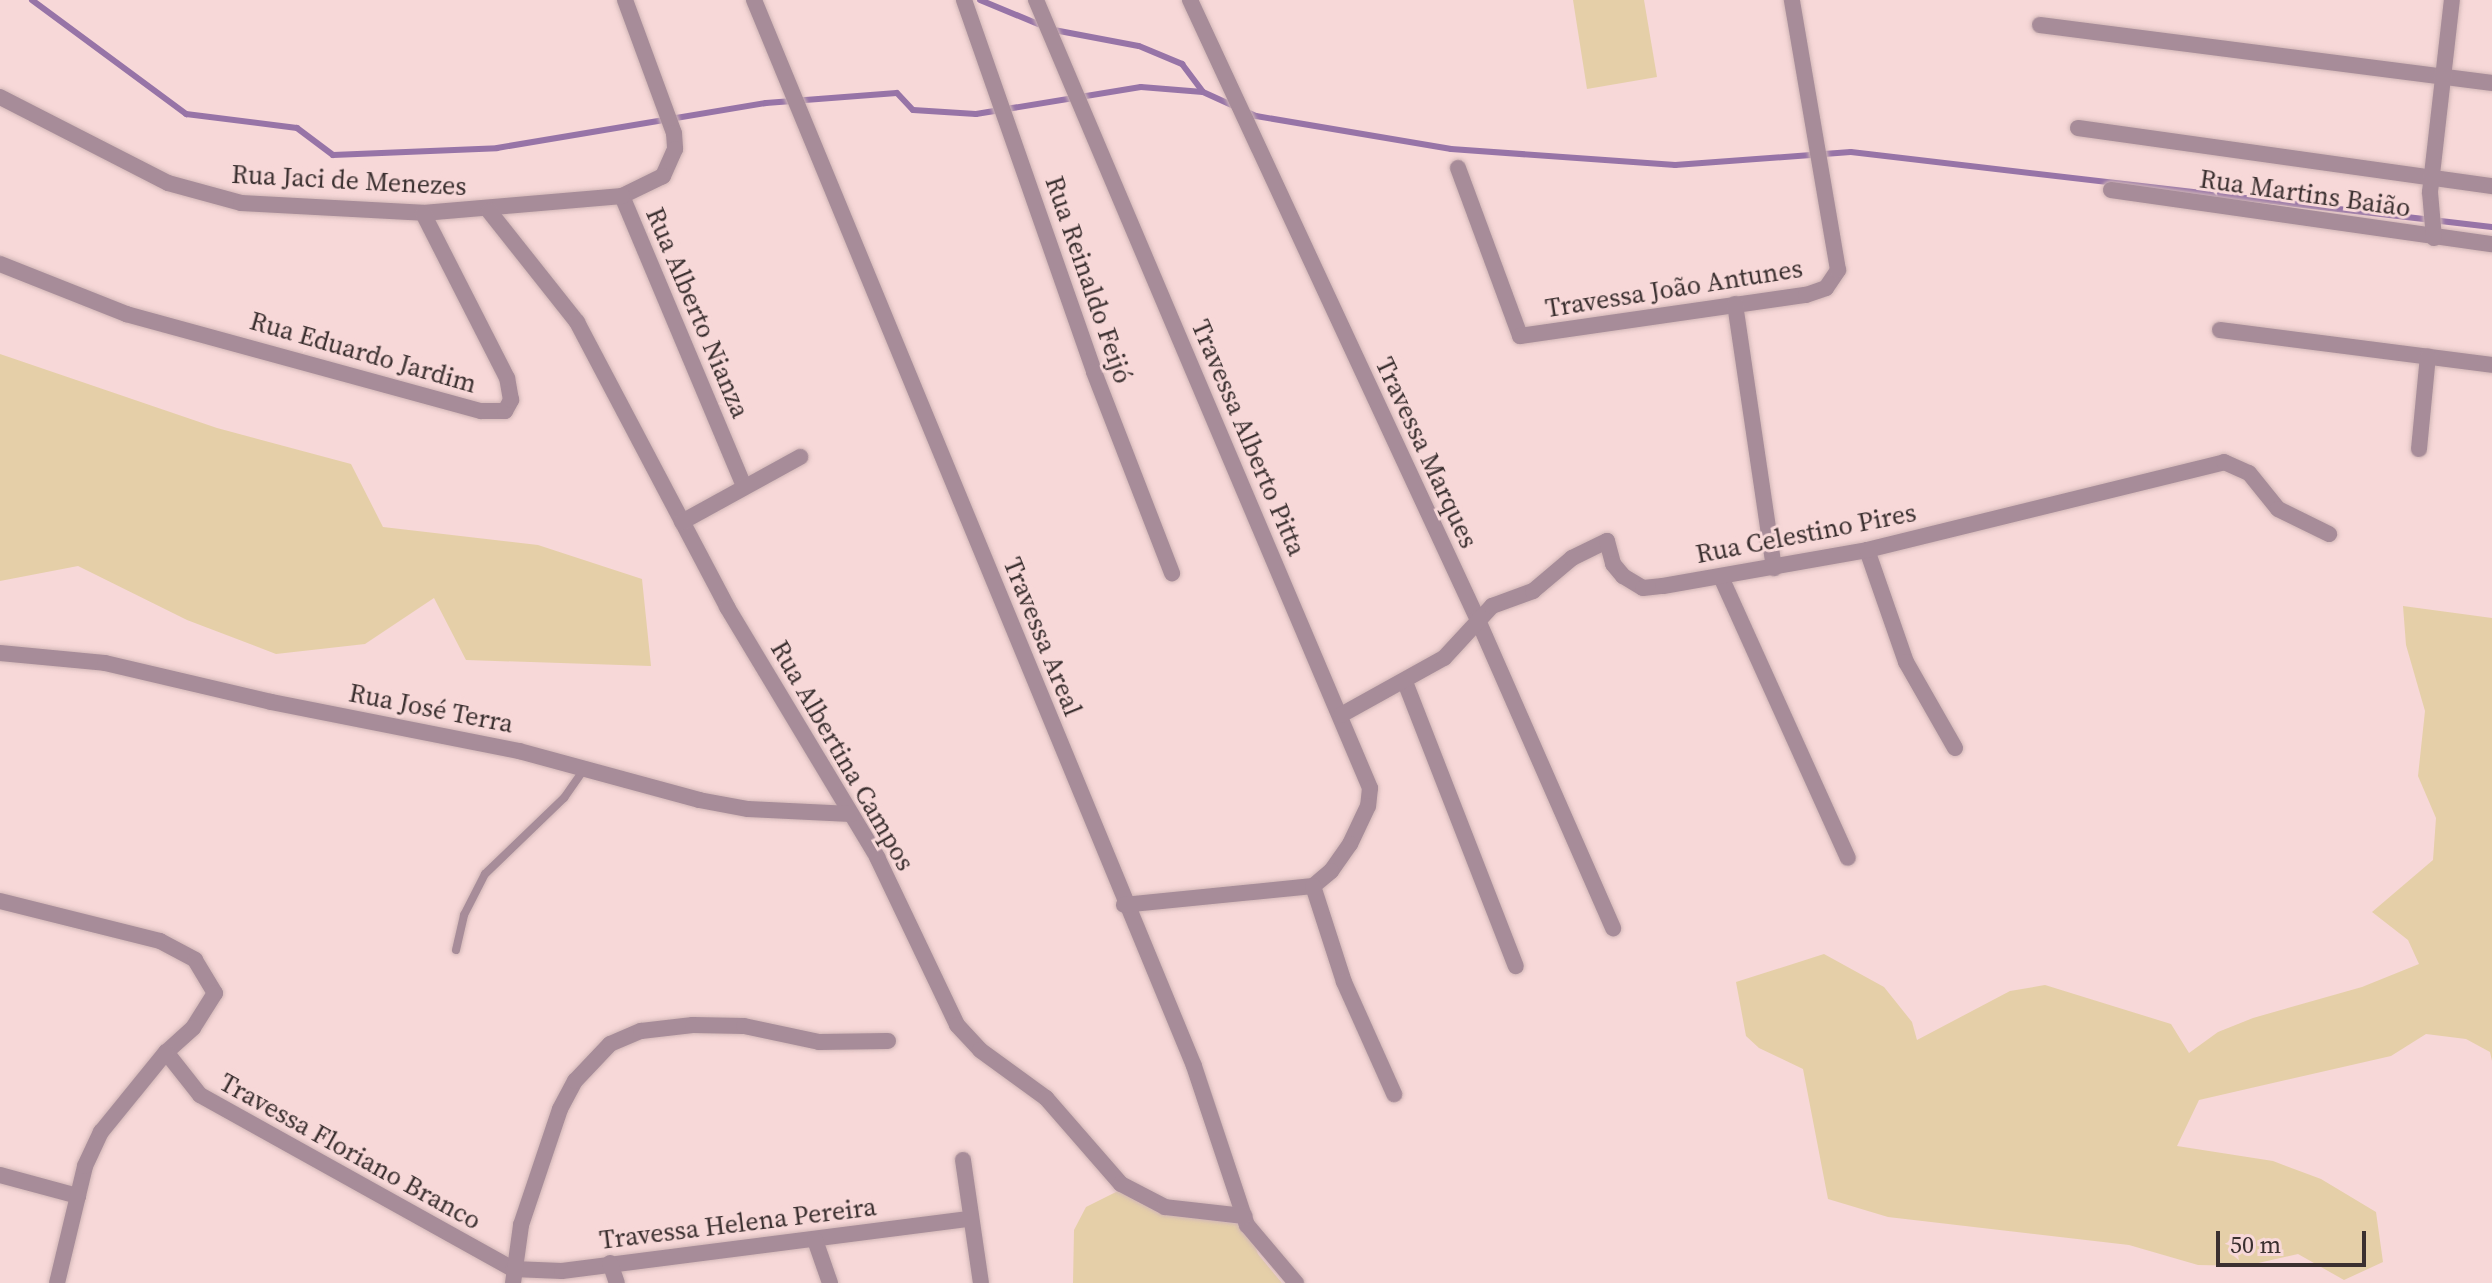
<!DOCTYPE html>
<html>
<head>
<meta charset="utf-8">
<style>
  body { margin:0 }
  #map { position:relative; width:2492px; height:1283px; overflow:hidden; background:#f7d8d8; font-family:"Source Serif 4",serif }
  div>[style] { position:absolute }
  [style*='--x'] { left:calc(var(--x)*1px); top:calc(var(--y)*1px); width:calc(var(--w)*1px); rotate:calc(var(--a)*1deg) }
  .green>* { inset:0; background:#e5cfa8 }
  .stream>* { height:6px; margin:-3px; padding:0 3px; transform-origin:3px; border-radius:3px; background:#9774a7 }
  .roads { filter:drop-shadow(0 0 2px #d1b6b6) drop-shadow(0 0 2px #d1b6b6) }
  .service>* { height:8px; margin:-4px; padding:0 4px; transform-origin:4px; border-radius:4px; background:#a78c99 }
  .minor>* { height:16px; margin:-8px; padding:0 8px; transform-origin:8px; border-radius:8px; background:#a78c99 }
  span { translate:-50% -50%; white-space:nowrap; text-align:center; line-height:1.15; -webkit-text-stroke:6px #f7d8d8; paint-order:stroke }
  .street-label { font-size:26px; color:#3b3030 }
  .scale { position:absolute; left:2216px; top:1231px; width:150px; height:36px; box-sizing:border-box; border:4px solid #3b3030; border-top:0; padding-left:10px; font-size:24px; line-height:28px; white-space:nowrap; color:#3b3030; -webkit-text-stroke:6px #f7d8d8; paint-order:stroke }
</style>
</head>
<body>
<div id="map">
  <div class="green">
    <div style="clip-path:polygon(1573px 0,1644px 0,1657px 77px,1587px 89px)"></div>
    <div style="clip-path:polygon(0 354px,217px 428px,351px 464px,383px 527px,538px 545px,642px 579px,651px 666px,466px 660px,434px 598px,365px 644px,276px 654px,187px 620px,78px 566px,0 581px)"></div>
    <div style="clip-path:polygon(2403px 606px,2492px 618px,2492px 1061px,2490px 1052px,2466px 1039px,2426px 1034px,2391px 1056px,2199px 1100px,2177px 1146px,2273px 1161px,2321px 1179px,2376px 1212px,2383px 1262px,2344px 1280px,2298px 1254px,2245px 1266px,2198px 1265px,2129px 1245px,1888px 1217px,1828px 1199px,1803px 1069px,1759px 1048px,1746px 1036px,1736px 982px,1824px 954px,1884px 987px,1912px 1022px,1917px 1040px,2010px 991px,2045px 985px,2171px 1024px,2189px 1053px,2218px 1032px,2253px 1018px,2362px 987px,2419px 964px,2408px 940px,2372px 912px,2433px 860px,2436px 818px,2418px 776px,2425px 711px,2406px 645px)"></div>
    <div style="clip-path:polygon(1118px 1191px,1171px 1215px,1247px 1225px,1258px 1254px,1282px 1283px,1073px 1283px,1074px 1230px,1086px 1207px)"></div>
  </div>
  <div class="stream">
    <div style="--x:32;--y:0;--w:192;--a:36.5"></div>
    <div style="--x:186;--y:114;--w:112;--a:7.2"></div>
    <div style="--x:297;--y:128;--w:45;--a:36.9"></div>
    <div style="--x:333;--y:155;--w:164;--a:-2.4"></div>
    <div style="--x:497;--y:148;--w:273;--a:-9.5"></div>
    <div style="--x:766;--y:103;--w:131;--a:-4.4"></div>
    <div style="--x:897;--y:93;--w:23;--a:47"></div>
    <div style="--x:913;--y:110;--w:63;--a:3.6"></div>
    <div style="--x:976;--y:114;--w:167;--a:-9.3"></div>
    <div style="--x:1141;--y:87;--w:62;--a:4.6"></div>
    <div style="--x:980;--y:0;--w:68;--a:22.4"></div>
    <div style="--x:1054;--y:30;--w:86;--a:10.7"></div>
    <div style="--x:1139;--y:46;--w:47;--a:22.7"></div>
    <div style="--x:1182;--y:64;--w:35;--a:53"></div>
    <div style="--x:1203;--y:92;--w:58;--a:24.4"></div>
    <div style="--x:1256;--y:116;--w:198;--a:9.6"></div>
    <div style="--x:1451;--y:149;--w:225;--a:4.1"></div>
    <div style="--x:1675;--y:165;--w:176;--a:-4.2"></div>
    <div style="--x:1851;--y:152;--w:645;--a:6.67"></div>
  </div>
  <div class="roads">
    <div class="service">
      <div style="--x:456;--y:950;--w:36;--a:-77"></div>
      <div style="--x:464;--y:915;--w:46;--a:-62.9"></div>
      <div style="--x:485;--y:874;--w:110;--a:-43.9"></div>
      <div style="--x:564;--y:798;--w:35;--a:-55"></div>
    </div>
    <div class="minor">
      <div style="--x:625;--y:0;--w:142;--a:69.8"></div>
      <div style="--x:674;--y:133;--w:16;--a:86"></div>
      <div style="--x:675;--y:149;--w:30;--a:114"></div>
      <div style="--x:663;--y:176;--w:46;--a:154"></div>
      <div style="--x:622;--y:196;--w:315;--a:67.2"></div>
      <div style="--x:754;--y:0;--w:1153;--a:67.57"></div>
      <div style="--x:1194;--y:1066;--w:168;--a:71.6"></div>
      <div style="--x:1247;--y:1225;--w:76;--a:49.8"></div>
      <div style="--x:964;--y:0;--w:394;--a:70.7"></div>
      <div style="--x:1094;--y:372;--w:216;--a:68.8"></div>
      <div style="--x:1036;--y:0;--w:856;--a:67.03"></div>
      <div style="--x:1370;--y:788;--w:18;--a:96"></div>
      <div style="--x:1368;--y:806;--w:42;--a:115.3"></div>
      <div style="--x:1350;--y:844;--w:33;--a:125"></div>
      <div style="--x:1331;--y:871;--w:23;--a:140"></div>
      <div style="--x:1313;--y:886;--w:190;--a:174.3"></div>
      <div style="--x:1190;--y:0;--w:681;--a:65.09"></div>
      <div style="--x:1477;--y:618;--w:339;--a:66.3"></div>
      <div style="--x:2040;--y:25;--w:456;--a:7.3"></div>
      <div style="--x:0;--y:97;--w:189;--a:27.1"></div>
      <div style="--x:168;--y:183;--w:76;--a:15.3"></div>
      <div style="--x:241;--y:203;--w:182;--a:3.1"></div>
      <div style="--x:423;--y:213;--w:200;--a:-4.9"></div>
      <div style="--x:2078;--y:128;--w:418;--a:8"></div>
      <div style="--x:1458;--y:168;--w:179;--a:69.7"></div>
      <div style="--x:1520;--y:336;--w:289;--a:-8.2"></div>
      <div style="--x:1806;--y:295;--w:21;--a:-19"></div>
      <div style="--x:1826;--y:288;--w:22;--a:-56"></div>
      <div style="--x:1838;--y:270;--w:274;--a:-99.7"></div>
      <div style="--x:2111;--y:190;--w:385;--a:8.1"></div>
      <div style="--x:489;--y:211;--w:142;--a:51.6"></div>
      <div style="--x:577;--y:322;--w:322;--a:62.2"></div>
      <div style="--x:727;--y:607;--w:292;--a:59"></div>
      <div style="--x:877;--y:857;--w:186;--a:64.5"></div>
      <div style="--x:957;--y:1025;--w:34;--a:47"></div>
      <div style="--x:980;--y:1050;--w:82;--a:36"></div>
      <div style="--x:1046;--y:1098;--w:114;--a:48.9"></div>
      <div style="--x:1121;--y:1184;--w:50;--a:27.6"></div>
      <div style="--x:1165;--y:1207;--w:80;--a:6.5"></div>
      <div style="--x:2434;--y:238;--w:46;--a:-95"></div>
      <div style="--x:2430;--y:192;--w:193;--a:-83.5"></div>
      <div style="--x:0;--y:264;--w:136;--a:21.6"></div>
      <div style="--x:126;--y:314;--w:368;--a:15.3"></div>
      <div style="--x:481;--y:411;--w:24;--a:0"></div>
      <div style="--x:505;--y:411;--w:13;--a:-61"></div>
      <div style="--x:511;--y:400;--w:22;--a:-100"></div>
      <div style="--x:507;--y:378;--w:185;--a:-117"></div>
      <div style="--x:1735;--y:304;--w:267;--a:81.6"></div>
      <div style="--x:2220;--y:330;--w:274;--a:7.3"></div>
      <div style="--x:2419;--y:449;--w:93;--a:-84.5"></div>
      <div style="--x:682;--y:522;--w:135;--a:-28.8"></div>
      <div style="--x:1867;--y:550;--w:119;--a:70.8"></div>
      <div style="--x:1906;--y:662;--w:99;--a:60.3"></div>
      <div style="--x:1721;--y:577;--w:308;--a:65.7"></div>
      <div style="--x:0;--y:653;--w:105;--a:5.4"></div>
      <div style="--x:105;--y:663;--w:171;--a:13.2"></div>
      <div style="--x:271;--y:702;--w:253;--a:11.2"></div>
      <div style="--x:519;--y:751;--w:187;--a:15.2"></div>
      <div style="--x:699;--y:800;--w:50;--a:10.4"></div>
      <div style="--x:748;--y:809;--w:103;--a:2.8"></div>
      <div style="--x:1405;--y:682;--w:305;--a:68.7"></div>
      <div style="--x:1341;--y:715;--w:118;--a:-29"></div>
      <div style="--x:1444;--y:658;--w:71;--a:-47.3"></div>
      <div style="--x:1492;--y:606;--w:44;--a:-20.1"></div>
      <div style="--x:1533;--y:591;--w:51;--a:-40.2"></div>
      <div style="--x:1572;--y:558;--w:39;--a:-26"></div>
      <div style="--x:1607;--y:541;--w:24;--a:75"></div>
      <div style="--x:1613;--y:564;--w:16;--a:50"></div>
      <div style="--x:1623;--y:576;--w:23;--a:31"></div>
      <div style="--x:1643;--y:588;--w:20;--a:-6"></div>
      <div style="--x:1663;--y:586;--w:207;--a:-10"></div>
      <div style="--x:1867;--y:550;--w:368;--a:-13.8"></div>
      <div style="--x:2224;--y:462;--w:27;--a:24"></div>
      <div style="--x:2249;--y:473;--w:46;--a:51.1"></div>
      <div style="--x:2278;--y:509;--w:57;--a:26.1"></div>
      <div style="--x:1313;--y:886;--w:101;--a:72.1"></div>
      <div style="--x:1344;--y:982;--w:123;--a:65.9"></div>
      <div style="--x:0;--y:901;--w:165;--a:14"></div>
      <div style="--x:160;--y:941;--w:40;--a:28"></div>
      <div style="--x:195;--y:960;--w:39;--a:59"></div>
      <div style="--x:215;--y:993;--w:41;--a:122.2"></div>
      <div style="--x:193;--y:1028;--w:36;--a:138"></div>
      <div style="--x:166;--y:1052;--w:55;--a:51.7"></div>
      <div style="--x:200;--y:1095;--w:358;--a:29.1"></div>
      <div style="--x:513;--y:1269;--w:49;--a:2.3"></div>
      <div style="--x:562;--y:1271;--w:410;--a:-7.3"></div>
      <div style="--x:963;--y:1160;--w:124;--a:81.7"></div>
      <div style="--x:0;--y:1175;--w:81;--a:15.1"></div>
      <div style="--x:815;--y:1240;--w:46;--a:70.8"></div>
      <div style="--x:610;--y:1263;--w:21;--a:71"></div>
      <div style="--x:57;--y:1283;--w:120;--a:-76.5"></div>
      <div style="--x:85;--y:1166;--w:38;--a:-65"></div>
      <div style="--x:101;--y:1132;--w:103;--a:-50.9"></div>
      <div style="--x:513;--y:1283;--w:59;--a:-82.1"></div>
      <div style="--x:521;--y:1225;--w:122;--a:-71.4"></div>
      <div style="--x:560;--y:1109;--w:32;--a:-62"></div>
      <div style="--x:575;--y:1081;--w:51;--a:-46.6"></div>
      <div style="--x:610;--y:1044;--w:34;--a:-23"></div>
      <div style="--x:641;--y:1031;--w:52;--a:-6.6"></div>
      <div style="--x:693;--y:1025;--w:51;--a:1.1"></div>
      <div style="--x:744;--y:1026;--w:77;--a:12"></div>
      <div style="--x:819;--y:1042;--w:69;--a:-0.8"></div>
    </div>
  </div>
  <div class="street-label">
    <span style="left:349px;top:181px;rotate:3deg">Rua Jaci de Menezes</span>
    <span style="left:2305px;top:194px;rotate:8deg">Rua Martins Baião</span>
    <span style="left:1088px;top:280px;rotate:71deg">Rua Reinaldo Feijó</span>
    <span style="left:1674px;top:289px;rotate:-9deg">Travessa João Antunes</span>
    <span style="left:697px;top:313px;rotate:67deg">Rua Alberto Nianza</span>
    <span style="left:363px;top:353px;rotate:16deg">Rua Eduardo Jardim</span>
    <span style="left:1248px;top:438px;rotate:67deg">Travessa Alberto Pitta</span>
    <span style="left:1426px;top:453px;rotate:65deg">Travessa Marques</span>
    <span style="left:1806px;top:534px;rotate:-11deg">Rua Celestino Pires</span>
    <span style="left:1042px;top:637px;rotate:68deg">Travessa Areal</span>
    <span style="left:431px;top:709px;rotate:11deg">Rua José Terra</span>
    <span style="left:842px;top:756px;rotate:60deg">Rua Albertina Campos</span>
    <span style="left:350px;top:1152px;rotate:29deg">Travessa Floriano Branco</span>
    <span style="left:738px;top:1224px;rotate:-7deg">Travessa Helena Pereira</span>
  </div>
  <div class="scale">50 m</div>
</div>
</body>
</html>
